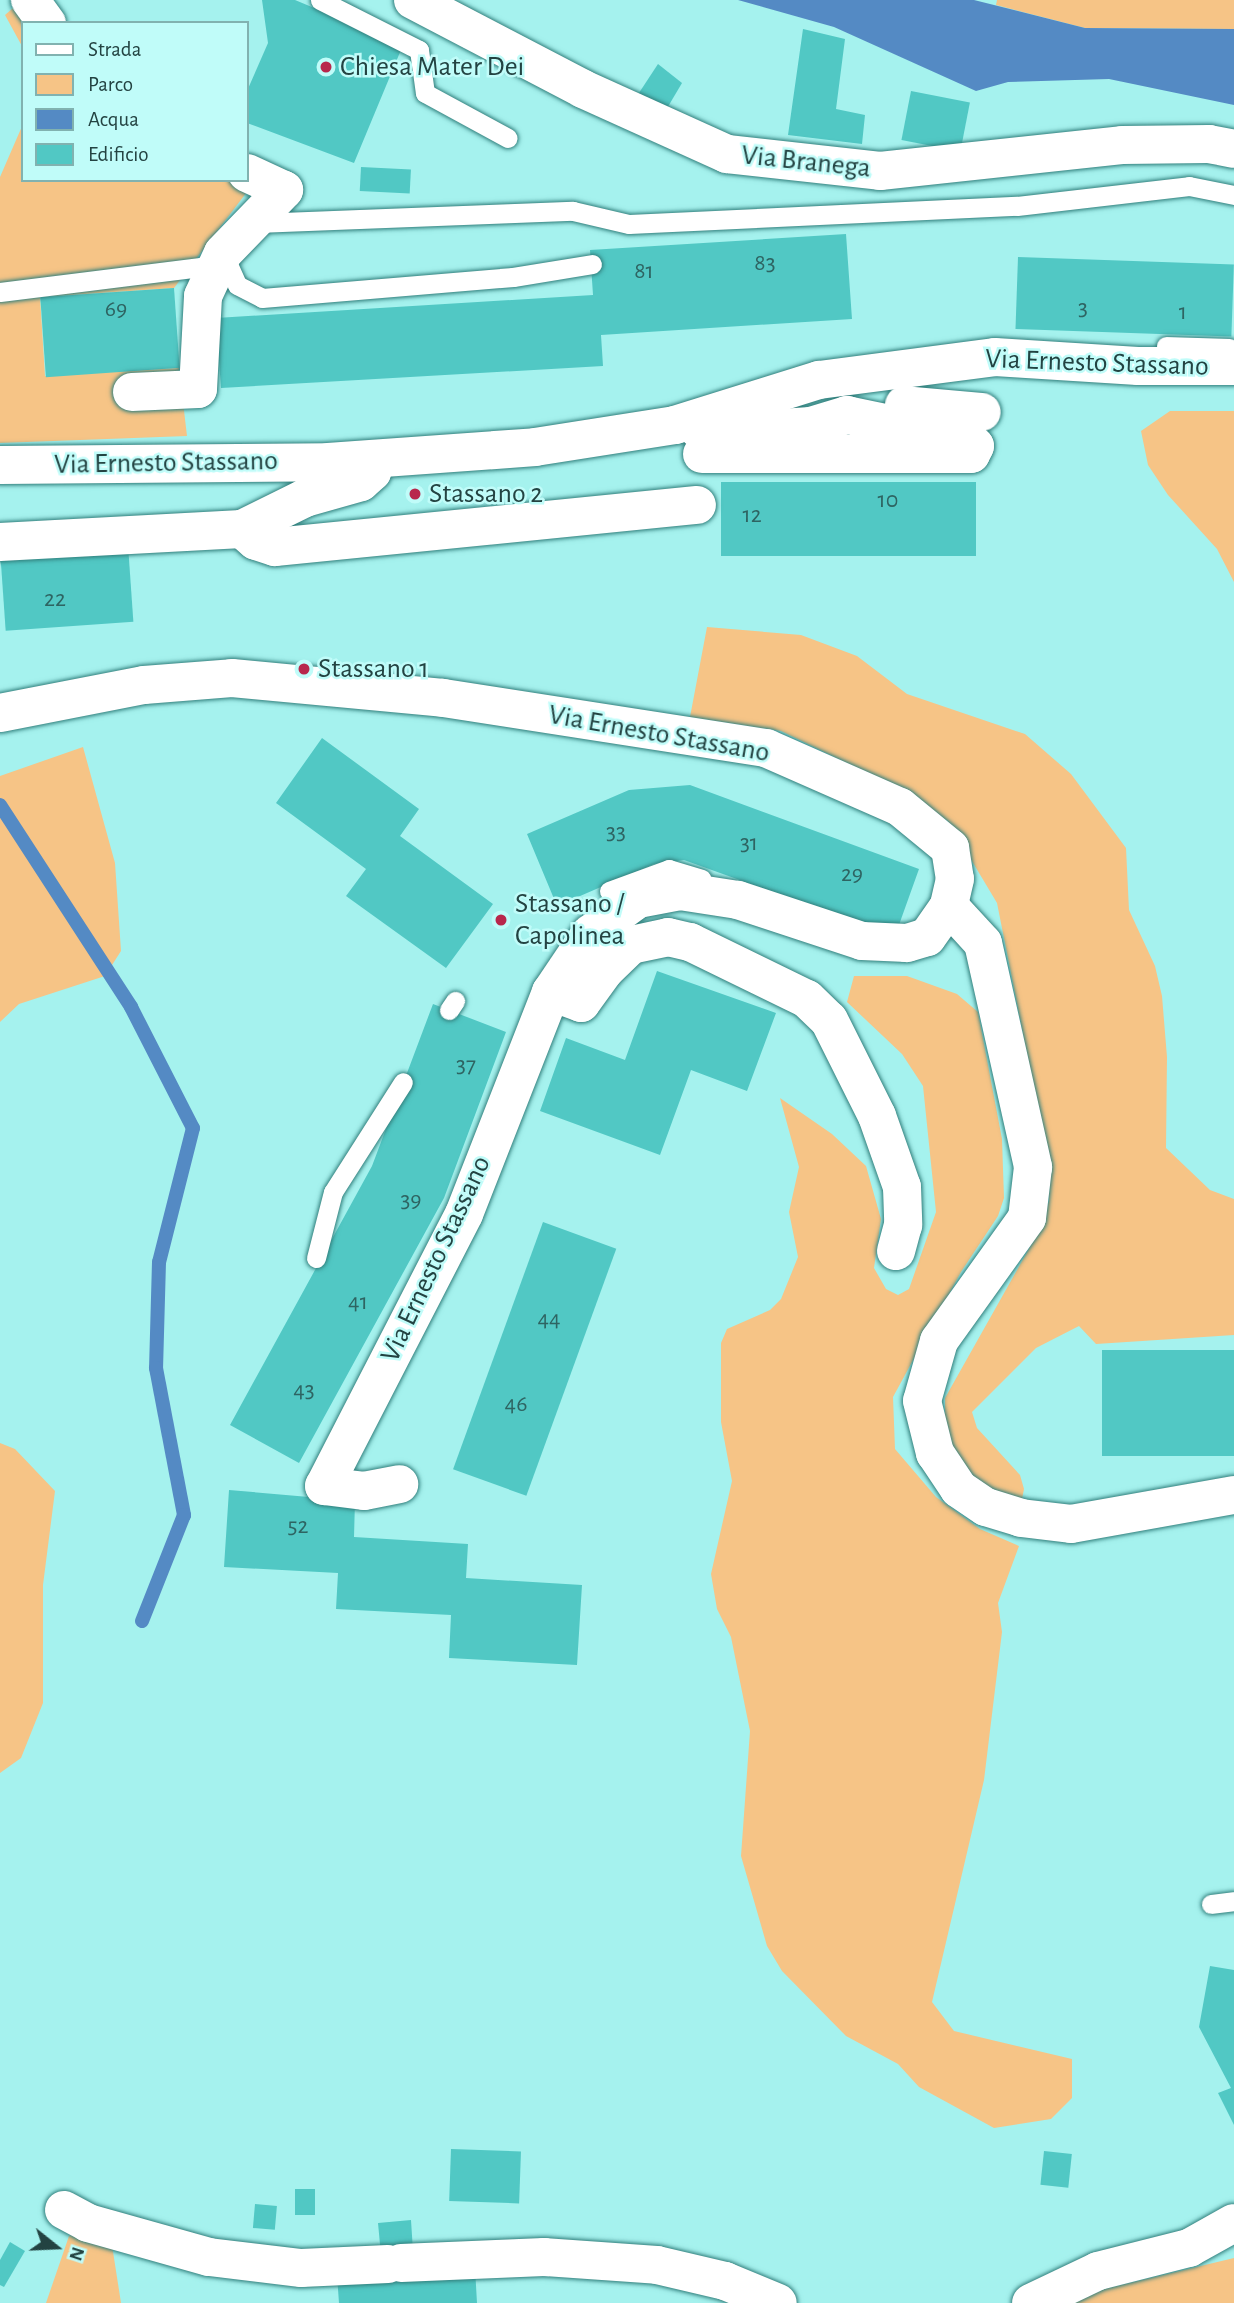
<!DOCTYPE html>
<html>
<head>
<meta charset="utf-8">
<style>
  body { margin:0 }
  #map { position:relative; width:1234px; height:2303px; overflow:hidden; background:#a5f2ee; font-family:"Alegreya Sans",sans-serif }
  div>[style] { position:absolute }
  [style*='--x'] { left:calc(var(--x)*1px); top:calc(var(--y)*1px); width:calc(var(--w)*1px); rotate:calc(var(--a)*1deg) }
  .green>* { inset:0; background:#f6c486 }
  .water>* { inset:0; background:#548ac4 }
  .stream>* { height:14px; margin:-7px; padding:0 7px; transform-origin:7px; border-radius:7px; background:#548ac4 }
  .building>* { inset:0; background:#51c8c4; transform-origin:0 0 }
  .roads { filter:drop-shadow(0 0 2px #317f7c) drop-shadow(0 0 2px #317f7c) }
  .lane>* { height:19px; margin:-9.5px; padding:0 9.5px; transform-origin:9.5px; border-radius:9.5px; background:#fff }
  .street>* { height:38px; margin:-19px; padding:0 19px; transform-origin:19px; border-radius:19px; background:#fff }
  .dots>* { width:19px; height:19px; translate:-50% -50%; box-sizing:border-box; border:4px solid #c0fcf9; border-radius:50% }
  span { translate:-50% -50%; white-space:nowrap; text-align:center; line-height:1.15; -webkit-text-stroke:5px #c0fcf9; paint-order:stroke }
  .number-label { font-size:24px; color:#2e6462 }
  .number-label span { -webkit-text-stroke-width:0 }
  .poi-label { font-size:28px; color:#234342 }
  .left { translate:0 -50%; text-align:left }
  .street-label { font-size:28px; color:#234342 }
  .legend { position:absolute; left:21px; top:21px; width:228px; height:161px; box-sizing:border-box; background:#c0fcf9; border:2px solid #81b2b0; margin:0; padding:9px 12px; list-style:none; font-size:21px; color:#234342 }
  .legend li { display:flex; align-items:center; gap:14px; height:35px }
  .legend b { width:35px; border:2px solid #81b2b0 }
  .north { position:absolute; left:21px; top:2212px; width:70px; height:70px; -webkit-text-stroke:5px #c0fcf9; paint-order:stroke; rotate:108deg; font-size:19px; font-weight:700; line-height:28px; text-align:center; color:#234342 }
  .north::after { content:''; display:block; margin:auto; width:24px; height:32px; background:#234342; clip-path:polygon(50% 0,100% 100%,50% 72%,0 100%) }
</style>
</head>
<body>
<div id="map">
  <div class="green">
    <div style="clip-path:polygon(997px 0,1234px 0,1234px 29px,1085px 28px,996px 5px)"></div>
    <div style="clip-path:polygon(20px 2px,37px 23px,23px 23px,23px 48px,5px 15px)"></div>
    <div style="clip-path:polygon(23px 124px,23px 180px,242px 180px,253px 184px,174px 288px,40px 297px,45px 376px,179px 368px,187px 436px,0 443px,0 177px)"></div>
    <div style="clip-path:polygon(1170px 411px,1234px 411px,1234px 582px,1217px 549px,1168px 495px,1148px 465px,1141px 431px)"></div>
    <div style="clip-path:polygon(707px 627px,801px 635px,857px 656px,907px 694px,1025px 734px,1071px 774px,1126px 848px,1129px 910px,1155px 966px,1162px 996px,1167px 1057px,1166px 1148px,1210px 1190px,1234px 1199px,1234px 1335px,1096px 1344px,1079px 1326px,1036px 1348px,972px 1412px,977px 1428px,1020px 1475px,1024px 1489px,1021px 1504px,982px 1489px,945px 1436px,945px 1398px,1039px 1231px,1049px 1201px,1050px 1169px,997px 903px,948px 821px,882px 780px,781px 731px,690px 717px)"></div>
    <div style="clip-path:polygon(83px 747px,115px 863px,121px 951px,105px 976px,19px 1004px,0 1022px,0 776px)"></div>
    <div style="clip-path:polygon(854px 976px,907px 976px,957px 994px,978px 1012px,1002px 1139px,1004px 1198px,998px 1216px,961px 1272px,893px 1397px,895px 1449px,936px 1497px,980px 1529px,1019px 1546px,998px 1603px,1002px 1632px,984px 1780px,932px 2002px,954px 2031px,1072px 2059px,1072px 2098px,1051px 2119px,994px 2128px,919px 2087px,898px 2064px,846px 2036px,782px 1971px,767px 1946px,741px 1856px,750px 1731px,731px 1637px,717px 1609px,711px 1574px,732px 1481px,721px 1422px,721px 1343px,727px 1329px,770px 1310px,781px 1299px,798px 1257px,789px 1212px,799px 1167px,780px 1098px,832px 1134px,866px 1166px,881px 1219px,874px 1268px,886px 1289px,898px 1295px,909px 1289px,936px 1212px,923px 1086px,902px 1054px,847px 1002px)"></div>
    <div style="clip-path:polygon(0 1443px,15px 1449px,55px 1491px,43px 1585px,43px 1703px,21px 1758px,0 1773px)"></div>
    <div style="clip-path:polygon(83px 2230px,111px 2239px,121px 2303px,46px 2303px,69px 2236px)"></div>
    <div style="clip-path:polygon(1234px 2258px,1234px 2303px,1067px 2303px,1092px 2292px)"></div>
  </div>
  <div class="water">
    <div style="clip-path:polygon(738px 0,974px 0,1085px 28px,1234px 29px,1234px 105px,1109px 79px,1008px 82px,976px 91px,834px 27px)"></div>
  </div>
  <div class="stream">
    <div style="--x:0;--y:805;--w:241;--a:57"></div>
    <div style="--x:131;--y:1007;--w:136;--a:62.9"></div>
    <div style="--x:193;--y:1128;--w:138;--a:104.2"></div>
    <div style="--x:159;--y:1262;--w:106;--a:91.6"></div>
    <div style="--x:156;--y:1368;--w:150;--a:79.2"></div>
    <div style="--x:184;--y:1515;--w:114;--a:111.6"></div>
  </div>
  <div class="building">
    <div style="clip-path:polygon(262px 0,295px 0,403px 45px,354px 163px,247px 123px,247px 91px,268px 43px)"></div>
    <div style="clip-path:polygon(803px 29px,845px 39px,836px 109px,865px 115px,862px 144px,788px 135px)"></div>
    <div style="clip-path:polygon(658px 64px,682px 83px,663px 115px,635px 99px)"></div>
    <div style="left:911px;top:91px;width:60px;height:50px;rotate:11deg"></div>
    <div style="left:361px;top:167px;width:50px;height:24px;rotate:3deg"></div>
    <div style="clip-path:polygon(846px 234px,852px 319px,601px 335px,603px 366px,221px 388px,216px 318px,593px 295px,590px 250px)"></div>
    <div style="left:1018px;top:257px;width:216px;height:72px;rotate:2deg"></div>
    <div style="left:174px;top:288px;width:80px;height:134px;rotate:86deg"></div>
    <div style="left:721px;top:482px;width:255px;height:74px"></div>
    <div style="left:128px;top:545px;width:77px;height:128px;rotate:86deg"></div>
    <div style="clip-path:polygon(322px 738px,419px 809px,400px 836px,493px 904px,446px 968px,346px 896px,366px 869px,276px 803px)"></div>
    <div style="clip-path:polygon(690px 785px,919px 869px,895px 936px,684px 860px,654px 864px,557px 906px,527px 834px,629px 790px)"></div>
    <div style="clip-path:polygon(657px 971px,776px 1013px,747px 1091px,691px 1070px,660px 1155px,540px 1111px,566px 1038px,625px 1060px)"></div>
    <div style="clip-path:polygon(433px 1004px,506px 1032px,444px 1198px,299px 1463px,230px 1425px,372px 1166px)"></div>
    <div style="left:543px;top:1222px;width:78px;height:263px;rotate:20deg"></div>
    <div style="left:1234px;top:1350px;width:106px;height:132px;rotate:90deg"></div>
    <div style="clip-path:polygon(229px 1490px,355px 1501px,354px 1537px,468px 1544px,466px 1578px,582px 1585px,577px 1665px,449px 1658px,451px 1615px,336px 1609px,338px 1573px,224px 1567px)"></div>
    <div style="clip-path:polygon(1210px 1966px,1234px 1970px,1234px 2125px,1218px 2093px,1231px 2088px,1199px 2027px)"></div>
    <div style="left:451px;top:2149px;width:70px;height:52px;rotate:2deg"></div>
    <div style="left:1044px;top:2151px;width:28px;height:34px;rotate:6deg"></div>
    <div style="left:295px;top:2189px;width:20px;height:26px"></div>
    <div style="left:255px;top:2204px;width:22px;height:24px;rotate:5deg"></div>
    <div style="clip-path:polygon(411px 2220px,413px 2251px,475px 2268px,477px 2303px,339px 2303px,337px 2275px,381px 2255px,378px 2223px)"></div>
    <div style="clip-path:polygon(10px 2242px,25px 2251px,4px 2287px,0 2285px,0 2260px)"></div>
  </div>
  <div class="roads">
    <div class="lane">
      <div style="--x:320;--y:0;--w:111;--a:26.8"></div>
      <div style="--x:419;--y:50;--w:43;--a:82.1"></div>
      <div style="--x:425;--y:93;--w:94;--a:28.5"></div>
      <div style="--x:256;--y:223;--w:317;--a:-2.2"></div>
      <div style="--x:573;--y:211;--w:57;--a:13.1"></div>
      <div style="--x:629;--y:224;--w:388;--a:-2.7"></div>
      <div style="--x:1017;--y:206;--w:173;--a:-6.6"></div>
      <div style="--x:1189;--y:186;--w:46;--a:11.3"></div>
      <div style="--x:0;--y:292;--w:204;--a:-7.1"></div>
      <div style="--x:202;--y:267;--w:25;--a:-34"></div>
      <div style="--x:223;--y:253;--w:35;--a:66"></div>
      <div style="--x:237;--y:285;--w:28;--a:27"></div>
      <div style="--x:262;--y:298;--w:252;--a:-4.8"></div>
      <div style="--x:513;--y:277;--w:80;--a:-9.3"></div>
      <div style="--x:1166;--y:346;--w:63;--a:1.8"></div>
      <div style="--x:609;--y:891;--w:64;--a:-20.1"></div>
      <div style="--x:669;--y:869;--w:34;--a:17"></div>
      <div style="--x:449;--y:1010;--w:11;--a:-56"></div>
      <div style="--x:316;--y:1258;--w:68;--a:-75.6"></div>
      <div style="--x:333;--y:1192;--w:130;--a:-57.5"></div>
      <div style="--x:1211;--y:1904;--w:23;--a:-7"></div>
    </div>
    <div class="street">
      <div style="--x:30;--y:0;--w:29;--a:54"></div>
      <div style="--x:413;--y:0;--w:192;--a:27.6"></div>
      <div style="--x:583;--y:89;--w:158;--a:24.3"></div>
      <div style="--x:727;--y:154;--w:154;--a:6.3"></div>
      <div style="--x:880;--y:171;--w:243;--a:-6.1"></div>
      <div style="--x:1122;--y:145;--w:87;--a:-0.7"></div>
      <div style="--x:1209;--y:144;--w:25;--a:11"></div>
      <div style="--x:132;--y:392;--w:66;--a:-2.6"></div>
      <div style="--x:198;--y:389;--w:93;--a:-86.9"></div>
      <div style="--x:203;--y:296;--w:47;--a:-65.1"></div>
      <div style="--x:223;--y:253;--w:88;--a:-45.9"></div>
      <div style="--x:284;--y:190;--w:41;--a:-155.3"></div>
      <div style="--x:904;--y:405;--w:78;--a:5.1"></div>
      <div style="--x:698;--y:429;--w:25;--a:7"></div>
      <div style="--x:723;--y:432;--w:88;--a:-3.9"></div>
      <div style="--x:811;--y:426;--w:38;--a:-17"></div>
      <div style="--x:847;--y:415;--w:123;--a:11.8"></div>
      <div style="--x:967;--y:440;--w:10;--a:37"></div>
      <div style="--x:975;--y:446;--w:9;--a:117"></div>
      <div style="--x:971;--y:454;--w:269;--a:180"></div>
      <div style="--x:0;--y:465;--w:328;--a:-0.5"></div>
      <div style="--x:328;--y:462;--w:208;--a:-4.1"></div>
      <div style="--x:535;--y:447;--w:142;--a:-8.9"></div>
      <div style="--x:675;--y:425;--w:151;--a:-17.4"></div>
      <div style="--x:819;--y:380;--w:177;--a:-7.4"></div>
      <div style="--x:995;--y:357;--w:143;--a:3.6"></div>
      <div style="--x:1138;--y:366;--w:96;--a:0"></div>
      <div style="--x:242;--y:529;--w:18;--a:41"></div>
      <div style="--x:256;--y:541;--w:20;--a:18"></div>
      <div style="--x:275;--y:547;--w:424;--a:-5.7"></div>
      <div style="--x:0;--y:542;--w:242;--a:-3.1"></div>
      <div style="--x:242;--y:529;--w:70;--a:-26.2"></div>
      <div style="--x:305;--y:498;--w:58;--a:-15.9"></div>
      <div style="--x:361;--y:482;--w:15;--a:-42"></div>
      <div style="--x:372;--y:472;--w:11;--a:-80"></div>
      <div style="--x:0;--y:713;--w:147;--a:-11"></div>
      <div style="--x:144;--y:685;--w:88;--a:-4.5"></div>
      <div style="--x:232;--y:678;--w:212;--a:5.4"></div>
      <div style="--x:443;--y:698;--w:327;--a:8.8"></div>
      <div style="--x:766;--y:748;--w:146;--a:23.8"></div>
      <div style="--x:900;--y:807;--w:65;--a:39.4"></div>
      <div style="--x:950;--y:848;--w:31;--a:81"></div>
      <div style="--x:955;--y:879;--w:28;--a:103"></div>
      <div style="--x:949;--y:906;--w:38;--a:125"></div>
      <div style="--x:927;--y:937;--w:21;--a:163"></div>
      <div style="--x:907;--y:943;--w:45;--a:-177.5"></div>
      <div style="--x:862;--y:941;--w:131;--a:-161.7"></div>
      <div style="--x:738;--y:900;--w:59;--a:-171.2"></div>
      <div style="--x:680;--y:891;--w:43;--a:169.2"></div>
      <div style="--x:638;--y:899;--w:59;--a:143.9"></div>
      <div style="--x:590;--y:934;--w:70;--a:123.9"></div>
      <div style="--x:551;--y:992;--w:238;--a:111.4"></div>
      <div style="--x:464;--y:1214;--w:306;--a:117.2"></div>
      <div style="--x:324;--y:1486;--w:40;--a:7.1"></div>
      <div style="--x:364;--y:1491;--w:36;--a:-11"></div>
      <div style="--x:949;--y:906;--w:50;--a:47.4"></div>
      <div style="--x:983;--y:943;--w:230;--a:77.4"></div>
      <div style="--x:1033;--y:1167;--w:51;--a:96.7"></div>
      <div style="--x:1027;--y:1218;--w:151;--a:125.6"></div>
      <div style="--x:939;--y:1341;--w:62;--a:105.8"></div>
      <div style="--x:922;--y:1401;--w:54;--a:76"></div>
      <div style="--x:935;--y:1453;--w:43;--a:56.3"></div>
      <div style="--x:959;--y:1489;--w:32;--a:34"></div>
      <div style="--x:986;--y:1507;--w:37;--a:17"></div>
      <div style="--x:1021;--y:1518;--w:50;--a:6.8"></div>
      <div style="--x:1071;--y:1524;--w:166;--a:-10.1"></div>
      <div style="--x:551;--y:992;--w:32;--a:20"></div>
      <div style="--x:581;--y:1003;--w:41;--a:-54"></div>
      <div style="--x:605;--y:970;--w:36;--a:-44"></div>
      <div style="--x:631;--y:945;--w:38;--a:-12"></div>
      <div style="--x:668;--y:937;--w:23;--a:13"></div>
      <div style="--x:690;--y:942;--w:130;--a:26"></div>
      <div style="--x:807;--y:999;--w:30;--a:44"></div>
      <div style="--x:829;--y:1020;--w:107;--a:63.4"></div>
      <div style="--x:877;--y:1116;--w:75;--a:70.6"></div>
      <div style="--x:902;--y:1187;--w:38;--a:88"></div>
      <div style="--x:903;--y:1225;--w:27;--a:105"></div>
      <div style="--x:64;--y:2210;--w:27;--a:28"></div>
      <div style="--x:88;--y:2223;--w:126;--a:15.7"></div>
      <div style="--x:209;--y:2257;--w:93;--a:6.8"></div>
      <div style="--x:301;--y:2268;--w:87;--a:-2.6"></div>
      <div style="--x:401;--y:2263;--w:143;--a:-2.4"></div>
      <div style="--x:544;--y:2257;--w:113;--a:4"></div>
      <div style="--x:657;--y:2265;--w:70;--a:13.2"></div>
      <div style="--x:725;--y:2281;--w:57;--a:22.5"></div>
      <div style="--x:1031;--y:2303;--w:74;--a:-25.5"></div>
      <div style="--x:1098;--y:2271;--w:94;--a:-14.2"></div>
      <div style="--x:1189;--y:2248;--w:51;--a:-29.1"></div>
    </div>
  </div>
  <div class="dots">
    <div style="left:326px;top:67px;background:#b8274c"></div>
    <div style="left:415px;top:494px;background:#b8274c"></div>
    <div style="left:304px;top:669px;background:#b8274c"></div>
    <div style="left:501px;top:920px;background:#b8274c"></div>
  </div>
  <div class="number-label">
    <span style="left:765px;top:264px">83</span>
    <span style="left:644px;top:272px">81</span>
    <span style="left:1083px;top:309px">3</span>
    <span style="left:116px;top:310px">69</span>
    <span style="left:1183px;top:313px">1</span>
    <span style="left:888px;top:501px">10</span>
    <span style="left:752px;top:516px">12</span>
    <span style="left:55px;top:600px">22</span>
    <span style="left:616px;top:833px">33</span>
    <span style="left:749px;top:844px">31</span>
    <span style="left:852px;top:875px">29</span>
    <span style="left:466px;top:1066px">37</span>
    <span style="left:411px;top:1201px">39</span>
    <span style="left:358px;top:1303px">41</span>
    <span style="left:549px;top:1320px">44</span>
    <span style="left:304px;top:1391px">43</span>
    <span style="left:516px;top:1405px">46</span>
    <span style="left:298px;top:1527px">52</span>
  </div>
  <div class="poi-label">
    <span class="left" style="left:340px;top:67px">Chiesa Mater Dei</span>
    <span class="left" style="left:429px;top:494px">Stassano 2</span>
    <span class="left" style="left:318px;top:669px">Stassano 1</span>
    <span class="left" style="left:515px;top:920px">Stassano /<br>Capolinea</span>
  </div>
  <div class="street-label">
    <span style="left:806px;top:162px;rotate:6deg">Via Branega</span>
    <span style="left:1097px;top:363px;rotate:2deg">Via Ernesto Stassano</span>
    <span style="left:166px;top:463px;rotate:-1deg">Via Ernesto Stassano</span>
    <span style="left:659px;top:734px;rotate:10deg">Via Ernesto Stassano</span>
    <span style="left:436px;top:1259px;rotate:-65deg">Via Ernesto Stassano</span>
  </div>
  <ul class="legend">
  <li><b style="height:9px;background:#fff"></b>Strada</li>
  <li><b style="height:19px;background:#f6c486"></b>Parco</li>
  <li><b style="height:19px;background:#548ac4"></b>Acqua</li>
  <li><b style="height:19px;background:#51c8c4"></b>Edificio</li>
  </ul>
  <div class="north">N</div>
</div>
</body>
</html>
